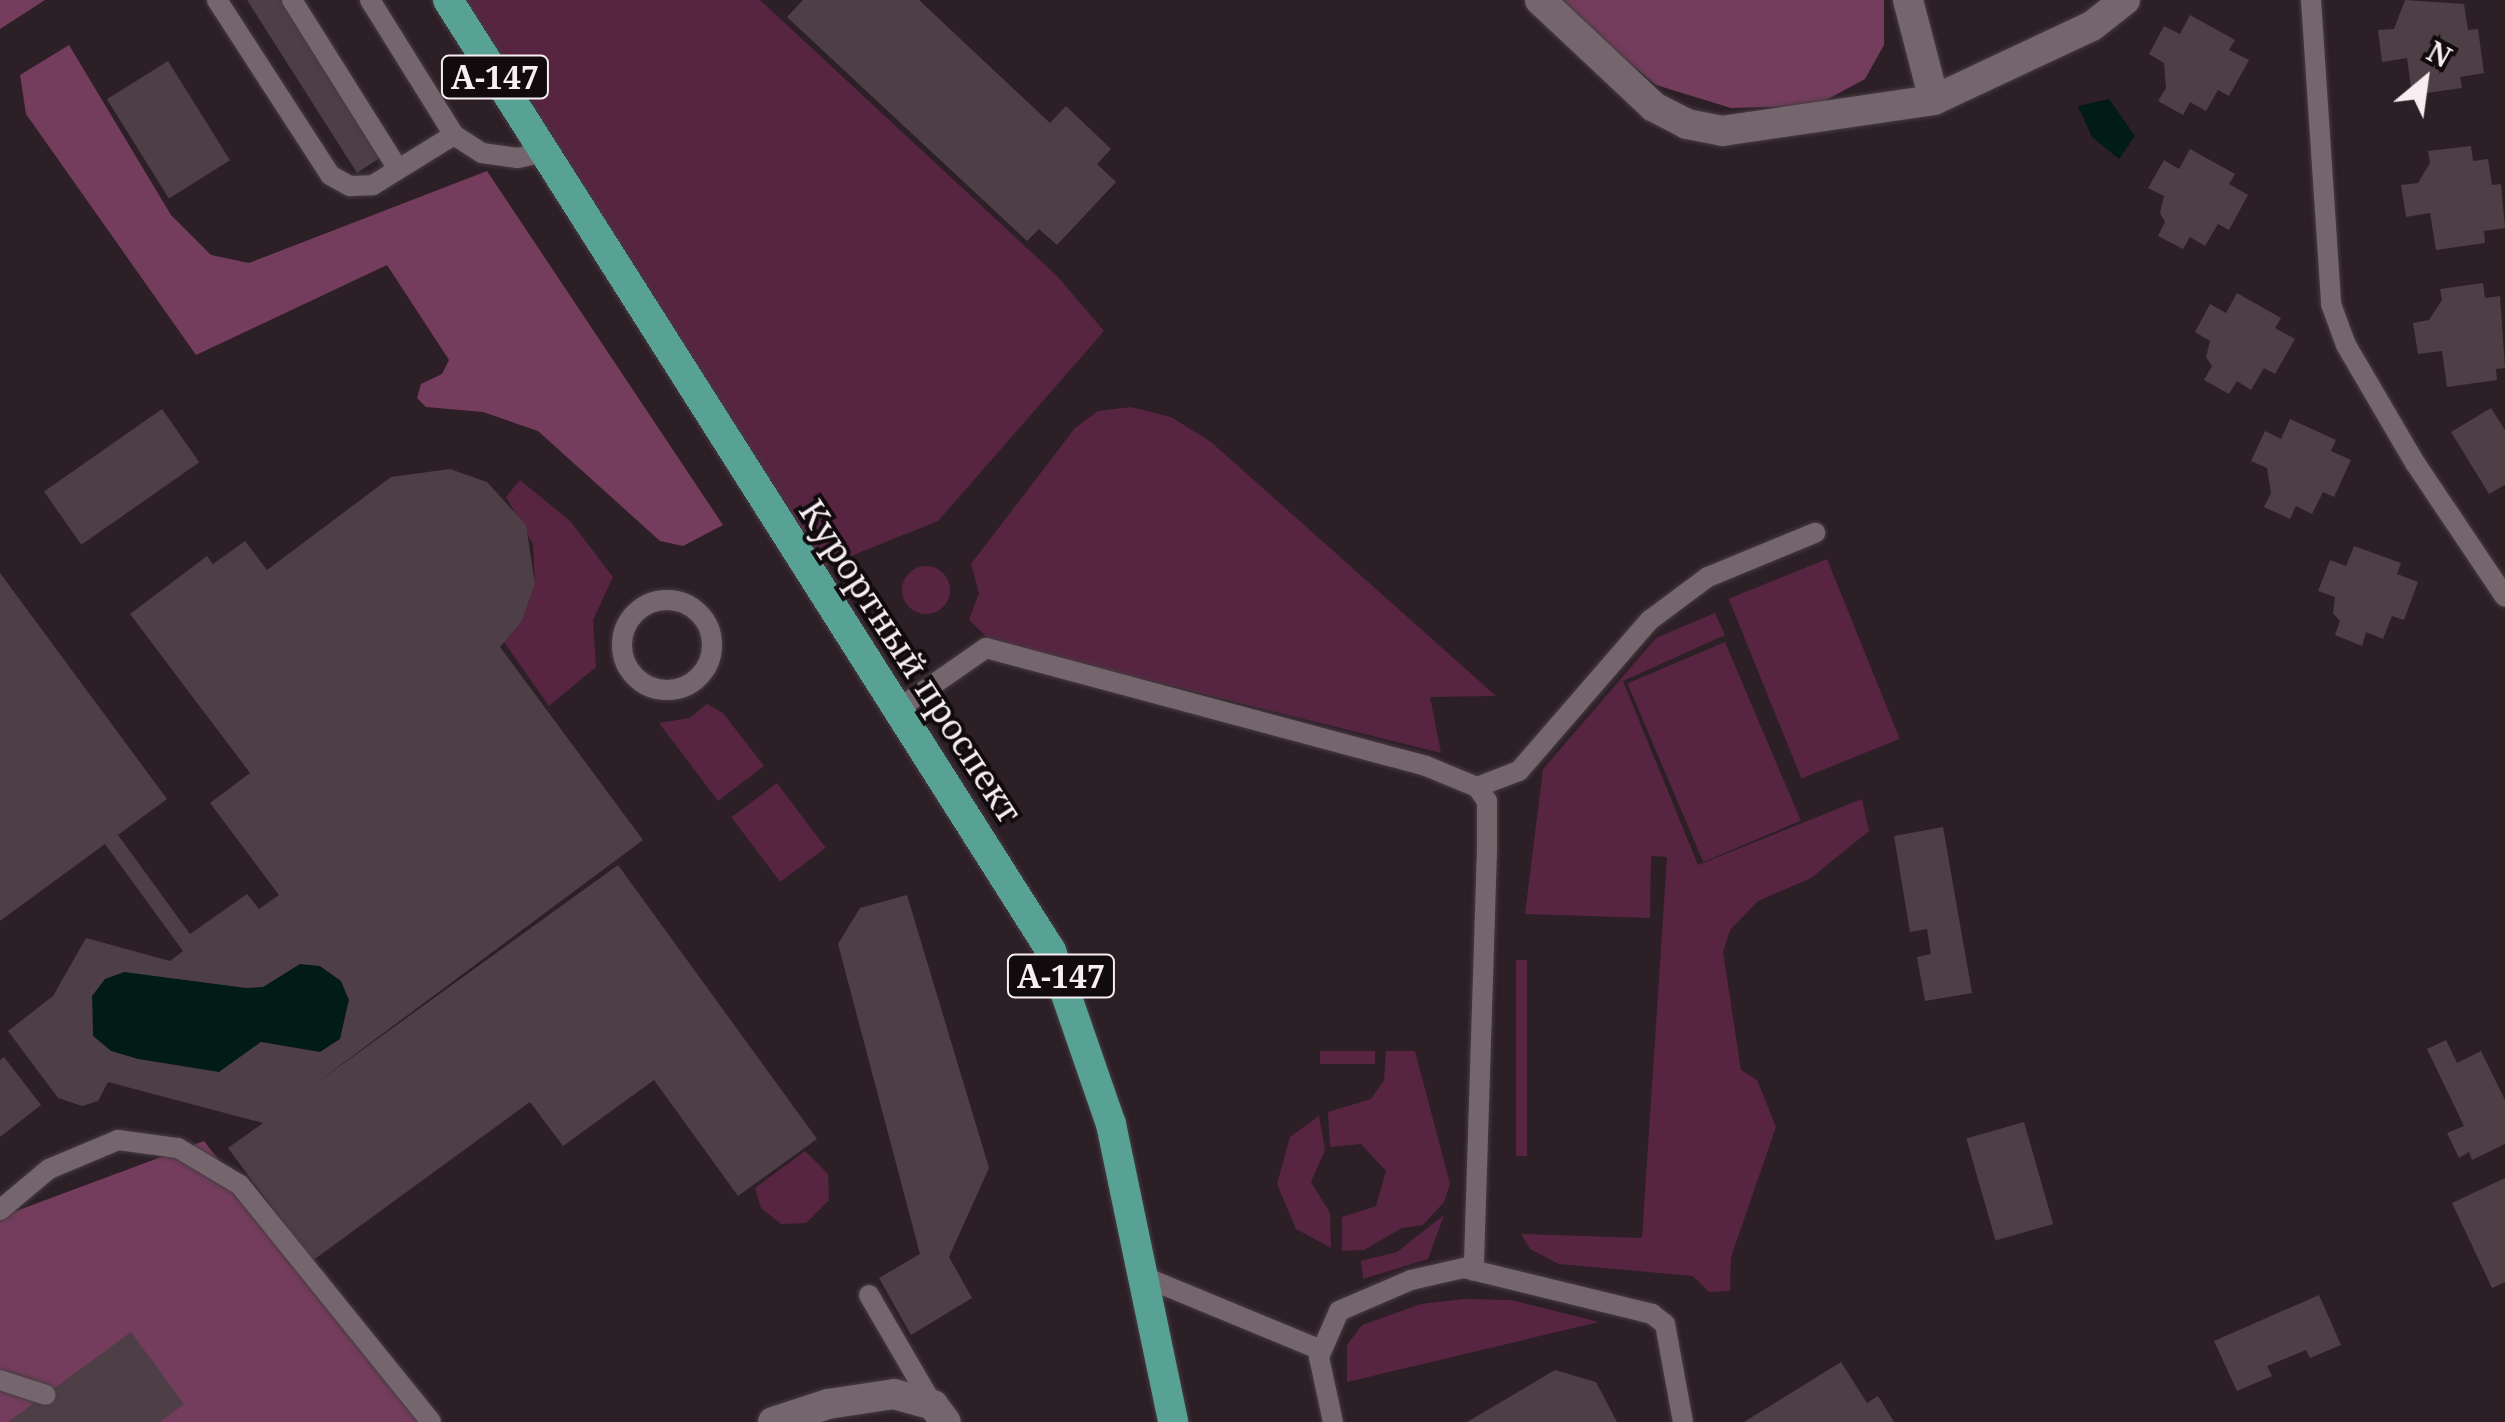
<!DOCTYPE html>
<html>
<head>
<meta charset="utf-8">
<style>
  body { margin:0 }
  #map { position:relative; width:2505px; height:1422px; overflow:hidden; background:#2c1f26; font-family:"Noto Serif",serif }
  div>[style] { position:absolute }
  [style*='--x'] { left:calc(var(--x)*1px); top:calc(var(--y)*1px); width:calc(var(--w)*1px); rotate:calc(var(--a)*1deg) }
  .green>* { inset:0; background:#572542; transform-origin:0 0 }
  .round { border-radius:50% }
  .forest>* { inset:0; background:#753d5d }
  .water>* { inset:0; background:#011b15 }
  .building>* { inset:0; background:#4e3f46; transform-origin:0 0 }
  .roads { filter:drop-shadow(0 0 2px #463b41) drop-shadow(0 0 2px #463b41) }
  .lane>* { height:20px; margin:-10px; padding:0 10px; transform-origin:10px; border-radius:10px; background:#75666d }
  .lane>.ring { margin:-10px; padding:0; box-sizing:content-box; background:none; border:20px solid #75666d; border-radius:50% }
  .street>* { height:30px; margin:-15px; padding:0 15px; transform-origin:15px; border-radius:15px; background:#75666d }
  .primary>* { height:30px; margin:-15px; padding:0 15px; transform-origin:15px; border-radius:15px; background:#57a295 }
  span { translate:-50% -50%; white-space:nowrap; text-align:center; line-height:1.15; -webkit-text-stroke:8px #110b0e; paint-order:stroke }
  .shield-label span { padding:2px 8px; background:#110b0e; border:2px solid; border-radius:8px; -webkit-text-stroke-width:0 }
  .shield-label { font-size:32px; color:#f7eef2; font-weight:700 }
  .street-label { font-size:35px; color:#f7eef2 }
  .north { position:absolute; left:2375px; top:30px; width:100px; height:100px; -webkit-text-stroke:8px #110b0e; paint-order:stroke; rotate:29deg; font-size:28px; font-weight:700; line-height:40px; text-align:center; color:#f7eef2 }
  .north::after { content:''; display:block; margin:auto; width:35px; height:45px; background:#f7eef2; clip-path:polygon(50% 0,100% 100%,50% 72%,0 100%) }
</style>
</head>
<body>
<div id="map">
  <div class="green">
    <div style="clip-path:polygon(451px 0,760px 0,1057px 276px,1104px 331px,938px 521px,821px 568px)"></div>
    <div style="clip-path:polygon(1131px 407px,1171px 417px,1211px 442px,1496px 696px,1430px 697px,1441px 753px,991px 641px,969px 620px,979px 593px,971px 564px,1075px 428px,1098px 411px)"></div>
    <div style="clip-path:polygon(520px 480px,571px 522px,613px 577px,593px 620px,596px 667px,549px 706px,504px 642px,522px 621px,535px 584px,533px 544px,506px 497px)"></div>
    <div style="left:1827px;top:559px;width:194px;height:106px;rotate:68deg"></div>
    <div class="round" style="left:902px;top:566px;width:48px;height:48px"></div>
    <div style="clip-path:polygon(1715px 613px,1725px 635px,1623px 681px,1698px 865px,1862px 799px,1869px 831px,1811px 878px,1758px 901px,1730px 930px,1723px 952px,1741px 1070px,1757px 1080px,1776px 1127px,1731px 1257px,1730px 1291px,1709px 1292px,1693px 1276px,1559px 1264px,1530px 1249px,1521px 1234px,1642px 1238px,1667px 857px,1651px 856px,1650px 918px,1525px 914px,1543px 769px,1656px 638px)"></div>
    <div style="left:1725px;top:642px;width:194px;height:106px;rotate:67deg"></div>
    <div style="clip-path:polygon(707px 704px,723px 713px,764px 766px,718px 801px,659px 723px,690px 718px)"></div>
    <div style="left:777px;top:783px;width:81px;height:57px;rotate:53deg"></div>
    <div style="left:1516px;top:960px;width:11px;height:196px"></div>
    <div style="left:1320px;top:1051px;width:55px;height:13px"></div>
    <div style="clip-path:polygon(1386px 1051px,1415px 1051px,1450px 1184px,1444px 1202px,1423px 1225px,1402px 1228px,1364px 1250px,1342px 1251px,1342px 1217px,1376px 1206px,1386px 1171px,1361px 1144px,1330px 1147px,1328px 1112px,1371px 1099px,1384px 1080px)"></div>
    <div style="clip-path:polygon(1319px 1116px,1325px 1150px,1311px 1182px,1330px 1213px,1331px 1248px,1296px 1229px,1277px 1184px,1290px 1137px)"></div>
    <div style="clip-path:polygon(805px 1151px,828px 1174px,829px 1200px,806px 1223px,781px 1224px,761px 1208px,755px 1188px)"></div>
    <div style="clip-path:polygon(1444px 1215px,1428px 1259px,1363px 1279px,1361px 1261px,1397px 1252px)"></div>
    <div style="clip-path:polygon(1464px 1299px,1511px 1300px,1599px 1322px,1347px 1382px,1347px 1345px,1362px 1325px,1421px 1304px)"></div>
  </div>
  <div class="forest">
    <div style="clip-path:polygon(0 0,45px 0,0 29px)"></div>
    <div style="clip-path:polygon(1556px 0,1884px 0,1884px 45px,1865px 79px,1815px 106px,1731px 108px,1656px 85px)"></div>
    <div style="clip-path:polygon(69px 45px,171px 215px,211px 255px,249px 263px,487px 171px,723px 525px,683px 546px,660px 541px,538px 431px,483px 412px,426px 407px,417px 398px,421px 384px,442px 374px,449px 360px,387px 265px,196px 355px,26px 114px,20px 75px)"></div>
    <div style="clip-path:polygon(204px 1141px,421px 1422px,0 1422px,0 1217px)"></div>
  </div>
  <div class="water">
    <div style="clip-path:polygon(2109px 99px,2135px 136px,2119px 159px,2092px 137px,2078px 106px)"></div>
    <div style="clip-path:polygon(300px 964px,320px 966px,341px 981px,349px 1000px,340px 1039px,320px 1052px,261px 1042px,219px 1072px,138px 1059px,111px 1051px,93px 1036px,92px 996px,105px 979px,124px 972px,279px 973px)"></div>
  </div>
  <div class="building">
    <div style="clip-path:polygon(247px 0,301px 0,396px 147px,357px 173px)"></div>
    <div style="clip-path:polygon(803px 0,919px 0,1050px 123px,1066px 106px,1111px 149px,1097px 164px,1116px 182px,1057px 245px,1039px 229px,1027px 241px,787px 17px)"></div>
    <div style="clip-path:polygon(2405px 0,2464px 4px,2468px 30px,2478px 29px,2484px 73px,2460px 77px,2462px 88px,2412px 95px,2407px 58px,2382px 62px,2378px 30px,2394px 29px)"></div>
    <div style="clip-path:polygon(2190px 15px,2235px 40px,2229px 50px,2249px 60px,2229px 96px,2218px 90px,2206px 111px,2190px 102px,2183px 115px,2158px 101px,2166px 88px,2164px 63px,2149px 54px,2164px 26px,2180px 34px)"></div>
    <div style="left:168px;top:61px;width:117px;height:72px;rotate:58deg"></div>
    <div style="clip-path:polygon(2471px 146px,2473px 161px,2488px 159px,2492px 185px,2501px 184px,2505px 228px,2484px 231px,2485px 243px,2436px 250px,2430px 213px,2406px 217px,2401px 185px,2418px 183px,2430px 163px,2428px 151px)"></div>
    <div style="clip-path:polygon(2190px 149px,2235px 174px,2229px 184px,2248px 195px,2229px 230px,2218px 224px,2205px 246px,2190px 237px,2183px 249px,2158px 236px,2165px 222px,2160px 213px,2164px 196px,2148px 188px,2164px 160px,2179px 169px)"></div>
    <div style="clip-path:polygon(2483px 283px,2485px 298px,2500px 296px,2505px 368px,2496px 369px,2497px 380px,2447px 387px,2442px 351px,2418px 354px,2413px 323px,2429px 320px,2442px 300px,2440px 289px)"></div>
    <div style="clip-path:polygon(2237px 293px,2281px 318px,2275px 328px,2295px 339px,2275px 374px,2264px 368px,2251px 390px,2237px 381px,2229px 394px,2204px 380px,2212px 366px,2206px 357px,2210px 341px,2195px 332px,2210px 304px,2226px 313px)"></div>
    <div style="clip-path:polygon(2491px 408px,2505px 430px,2505px 485px,2489px 494px,2451px 432px)"></div>
    <div style="left:162px;top:409px;width:65px;height:144px;rotate:55deg"></div>
    <div style="clip-path:polygon(2290px 419px,2336px 440px,2331px 451px,2351px 460px,2334px 497px,2323px 492px,2312px 514px,2296px 506px,2290px 519px,2264px 507px,2271px 493px,2267px 468px,2251px 461px,2265px 431px,2281px 439px)"></div>
    <div style="clip-path:polygon(evenodd,450px 469px,487px 482px,526px 525px,535px 584px,522px 621px,500px 647px,643px 840px,311px 1087px,618px 865px,817px 1139px,738px 1196px,654px 1080px,563px 1146px,530px 1102px,312px 1261px,228px 1148px,263px 1123px,108px 1082px,98px 1101px,82px 1106px,58px 1098px,8px 1031px,53px 996px,86px 938px,170px 961px,183px 951px,105px 844px,0 921px,0 573px,167px 799px,118px 835px,190px 934px,247px 894px,259px 909px,279px 895px,210px 803px,250px 773px,130px 614px,207px 556px,213px 564px,245px 541px,267px 570px,391px 477px,450px 469px,300px 964px,320px 966px,341px 981px,349px 1000px,340px 1039px,320px 1052px,261px 1042px,219px 1072px,138px 1059px,111px 1051px,93px 1036px,92px 996px,105px 979px,124px 972px,246px 988px,263px 987px,300px 964px)"></div>
    <div style="clip-path:polygon(2354px 546px,2401px 563px,2397px 574px,2418px 582px,2404px 620px,2392px 616px,2383px 639px,2366px 632px,2362px 646px,2335px 635px,2340px 621px,2333px 613px,2335px 597px,2318px 591px,2330px 560px,2346px 566px)"></div>
    <div style="clip-path:polygon(1943px 827px,1972px 993px,1925px 1001px,1917px 957px,1931px 954px,1927px 929px,1910px 932px,1894px 836px)"></div>
    <div style="clip-path:polygon(907px 895px,989px 1168px,949px 1257px,972px 1298px,911px 1335px,879px 1278px,920px 1254px,838px 944px,860px 908px)"></div>
    <div style="clip-path:polygon(2446px 1040px,2457px 1063px,2481px 1051px,2505px 1100px,2505px 1144px,2472px 1160px,2469px 1152px,2459px 1158px,2447px 1133px,2464px 1126px,2427px 1049px)"></div>
    <div style="clip-path:polygon(4px 1057px,41px 1105px,0 1137px,0 1060px)"></div>
    <div style="left:2024px;top:1122px;width:106px;height:60px;rotate:74deg"></div>
    <div style="clip-path:polygon(2505px 1178px,2505px 1282px,2492px 1288px,2452px 1203px)"></div>
    <div style="clip-path:polygon(2319px 1295px,2341px 1345px,2310px 1358px,2306px 1350px,2267px 1366px,2272px 1376px,2237px 1391px,2214px 1341px)"></div>
    <div style="clip-path:polygon(131px 1332px,184px 1404px,160px 1422px,8px 1422px)"></div>
    <div style="clip-path:polygon(1841px 1362px,1867px 1403px,1878px 1396px,1894px 1422px,1744px 1422px)"></div>
    <div style="clip-path:polygon(1555px 1370px,1596px 1382px,1617px 1422px,1467px 1422px)"></div>
  </div>
  <div class="roads">
    <div class="lane">
      <div style="--x:217;--y:0;--w:208;--a:57.1"></div>
      <div style="--x:330;--y:175;--w:23;--a:29"></div>
      <div style="--x:350;--y:186;--w:23;--a:-2"></div>
      <div style="--x:373;--y:185;--w:95;--a:-31.7"></div>
      <div style="--x:292;--y:0;--w:199;--a:57.9"></div>
      <div style="--x:370;--y:0;--w:159;--a:58.1"></div>
      <div style="--x:454;--y:135;--w:33;--a:33"></div>
      <div style="--x:482;--y:153;--w:36;--a:8"></div>
      <div style="--x:518;--y:158;--w:27;--a:-13"></div>
      <div style="--x:2311;--y:0;--w:305;--a:86.2"></div>
      <div style="--x:2331;--y:304;--w:44;--a:69.9"></div>
      <div style="--x:2346;--y:345;--w:137;--a:59.7"></div>
      <div style="--x:2415;--y:463;--w:161;--a:56.1"></div>
      <div class="ring" style="left:622px;top:600px;width:70px;height:70px"></div>
      <div style="--x:895;--y:711;--w:111;--a:-34.7"></div>
      <div style="--x:986;--y:648;--w:456;--a:15"></div>
      <div style="--x:1426;--y:766;--w:55;--a:22.4"></div>
      <div style="--x:1477;--y:787;--w:17;--a:54"></div>
      <div style="--x:1487;--y:801;--w:48;--a:90"></div>
      <div style="--x:1487;--y:849;--w:422;--a:91.8"></div>
      <div style="--x:1477;--y:787;--w:45;--a:-20.9"></div>
      <div style="--x:1519;--y:771;--w:200;--a:-49.1"></div>
      <div style="--x:1650;--y:620;--w:72;--a:-36.6"></div>
      <div style="--x:1708;--y:577;--w:116;--a:-22.4"></div>
      <div style="--x:0;--y:1210;--w:64;--a:-39.9"></div>
      <div style="--x:49;--y:1169;--w:75;--a:-22.8"></div>
      <div style="--x:118;--y:1140;--w:61;--a:7.6"></div>
      <div style="--x:178;--y:1148;--w:72;--a:30.8"></div>
      <div style="--x:240;--y:1185;--w:304;--a:51.1"></div>
      <div style="--x:1147;--y:1278;--w:188;--a:22.5"></div>
      <div style="--x:869;--y:1295;--w:127;--a:59.8"></div>
      <div style="--x:0;--y:1380;--w:48;--a:18.1"></div>
      <div style="--x:1333;--y:1422;--w:66;--a:-102.2"></div>
      <div style="--x:1319;--y:1357;--w:50;--a:-66.5"></div>
      <div style="--x:1339;--y:1311;--w:78;--a:-23.3"></div>
      <div style="--x:1411;--y:1280;--w:54;--a:-12.8"></div>
      <div style="--x:1464;--y:1268;--w:194;--a:13.7"></div>
      <div style="--x:1652;--y:1314;--w:16;--a:38"></div>
      <div style="--x:1665;--y:1324;--w:100;--a:79.6"></div>
    </div>
    <div class="street">
      <div style="--x:1540;--y:0;--w:156;--a:43.2"></div>
      <div style="--x:1654;--y:107;--w:37;--a:27"></div>
      <div style="--x:1687;--y:124;--w:36;--a:11"></div>
      <div style="--x:1722;--y:131;--w:214;--a:-8.3"></div>
      <div style="--x:1934;--y:100;--w:174;--a:-25.1"></div>
      <div style="--x:2092;--y:26;--w:42;--a:-38.2"></div>
      <div style="--x:1908;--y:0;--w:103;--a:75.4"></div>
      <div style="--x:773;--y:1422;--w:58;--a:-18.1"></div>
      <div style="--x:828;--y:1404;--w:67;--a:-8.6"></div>
      <div style="--x:894;--y:1394;--w:41;--a:15.8"></div>
      <div style="--x:933;--y:1405;--w:21;--a:53"></div>
    </div>
    <div class="primary">
      <div style="--x:448;--y:0;--w:1126;--a:57.62"></div>
      <div style="--x:1051;--y:951;--w:183;--a:70.9"></div>
      <div style="--x:1111;--y:1124;--w:304;--a:78.2"></div>
    </div>
  </div>
  <div class="shield-label">
    <span style="left:495px;top:77px">А-147</span>
    <span style="left:1061px;top:976px">А-147</span>
  </div>
  <div class="street-label">
    <span style="left:911px;top:661px;rotate:57deg">Курортный проспект</span>
  </div>
  <div class="north">N</div>
</div>
</body>
</html>
